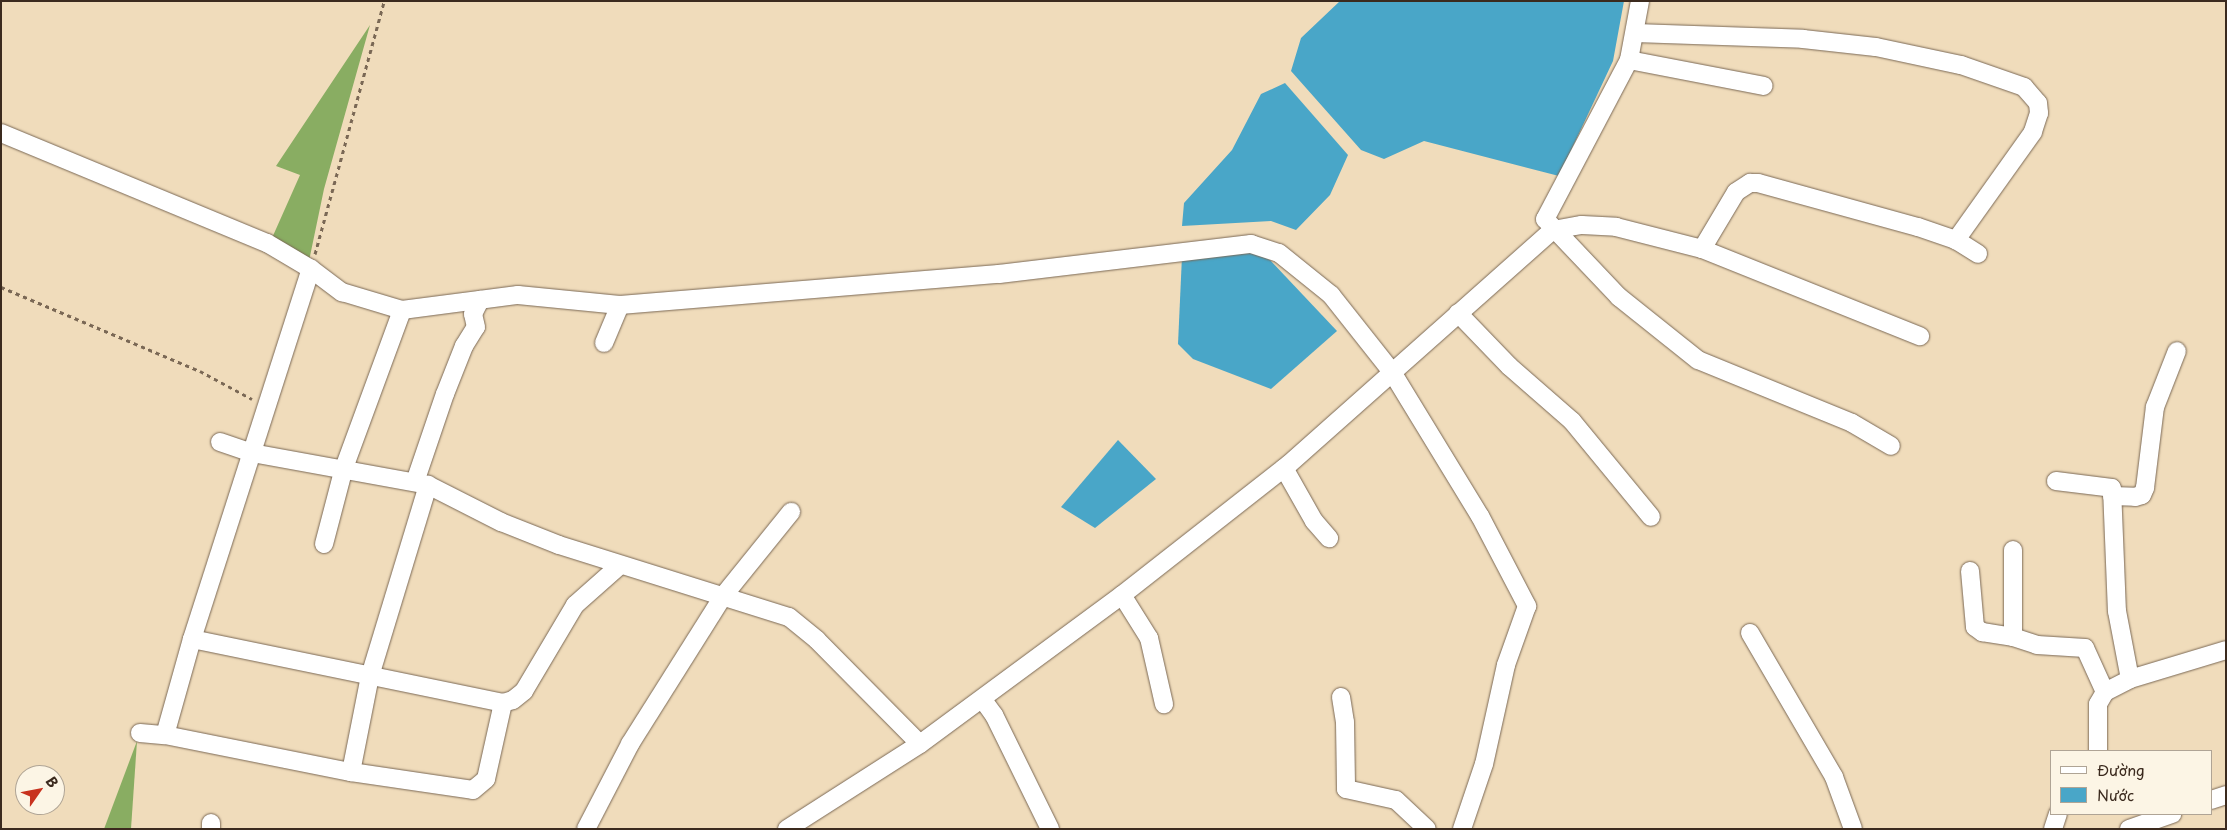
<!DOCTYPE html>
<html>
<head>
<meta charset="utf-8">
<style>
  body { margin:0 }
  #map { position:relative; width:2227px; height:830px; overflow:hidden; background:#f0dcbb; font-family:"Playpen Sans",sans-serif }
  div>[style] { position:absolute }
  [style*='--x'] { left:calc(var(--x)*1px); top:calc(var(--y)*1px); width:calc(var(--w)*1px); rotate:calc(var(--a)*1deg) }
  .forest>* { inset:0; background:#89ad62 }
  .water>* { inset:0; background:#49a6c8 }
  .path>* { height:3px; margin-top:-1.5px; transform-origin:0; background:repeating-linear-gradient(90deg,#7a6855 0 4px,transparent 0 8px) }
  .roads { filter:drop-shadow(0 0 1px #7a6855) drop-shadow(0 0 1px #7a6855) }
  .minor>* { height:18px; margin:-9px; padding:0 9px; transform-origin:9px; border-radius:9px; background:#fff }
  span { translate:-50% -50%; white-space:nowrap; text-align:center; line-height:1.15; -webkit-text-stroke:4px #fcf5e5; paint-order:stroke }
  .frame { position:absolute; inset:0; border:2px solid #3b2a1e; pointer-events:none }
  .legend { position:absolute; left:2050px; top:750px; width:162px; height:65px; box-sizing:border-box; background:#fcf5e5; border:1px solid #afa495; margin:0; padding:6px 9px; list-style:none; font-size:15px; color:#3b2a1e }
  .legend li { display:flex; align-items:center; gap:10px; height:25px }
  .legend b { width:25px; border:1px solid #afa495 }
  .north { position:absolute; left:15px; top:765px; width:50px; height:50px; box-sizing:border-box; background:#fcf5e5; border:1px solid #afa495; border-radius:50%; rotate:57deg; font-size:14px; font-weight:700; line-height:20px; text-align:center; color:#3b2a1e }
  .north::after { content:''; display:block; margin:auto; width:18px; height:22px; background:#c8321e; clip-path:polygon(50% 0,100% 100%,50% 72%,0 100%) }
</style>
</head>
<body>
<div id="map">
  <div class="forest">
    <div style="clip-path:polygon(370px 25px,324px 189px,309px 261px,272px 238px,300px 175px,276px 166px)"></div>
    <div style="clip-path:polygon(137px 741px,131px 829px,104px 829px)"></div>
  </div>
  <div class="water">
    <div style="clip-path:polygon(1340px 1px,1624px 1px,1613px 61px,1559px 176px,1424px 141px,1384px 159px,1361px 150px,1291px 71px,1301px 38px)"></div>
    <div style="clip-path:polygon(1285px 83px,1348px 155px,1330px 195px,1296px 230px,1271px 221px,1182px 226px,1184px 203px,1232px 150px,1261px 94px)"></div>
    <div style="clip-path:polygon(1243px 248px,1270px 260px,1337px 331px,1271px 389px,1193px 359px,1178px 344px,1182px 256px)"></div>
    <div style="clip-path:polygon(1118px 440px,1156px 479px,1095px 528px,1061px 507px)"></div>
  </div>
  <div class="path">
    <div style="--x:315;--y:254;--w:262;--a:-74.7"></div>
    <div style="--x:1;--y:287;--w:216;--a:22.9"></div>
    <div style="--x:200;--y:371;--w:59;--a:28.3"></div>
  </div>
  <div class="roads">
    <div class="minor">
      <div style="--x:1640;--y:1;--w:60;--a:100.6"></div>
      <div style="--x:1629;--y:60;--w:180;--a:117.8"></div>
      <div style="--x:1545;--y:219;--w:108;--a:46.5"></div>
      <div style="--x:1619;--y:297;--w:101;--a:38.6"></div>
      <div style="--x:1698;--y:360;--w:166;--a:22.2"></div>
      <div style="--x:1852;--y:423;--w:45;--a:30.5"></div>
      <div style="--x:1635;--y:33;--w:168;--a:2"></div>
      <div style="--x:1803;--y:39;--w:73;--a:6.3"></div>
      <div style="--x:1876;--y:47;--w:87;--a:12"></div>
      <div style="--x:1961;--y:65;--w:67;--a:19.2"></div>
      <div style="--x:2024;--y:87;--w:21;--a:49"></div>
      <div style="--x:2038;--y:103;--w:10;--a:84"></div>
      <div style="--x:2039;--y:113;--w:20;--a:108"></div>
      <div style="--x:2033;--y:132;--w:133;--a:125.5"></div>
      <div style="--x:1629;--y:60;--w:137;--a:10.9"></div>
      <div style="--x:1;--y:133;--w:288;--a:22.5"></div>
      <div style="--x:267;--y:243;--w:51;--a:30.6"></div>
      <div style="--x:311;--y:269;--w:39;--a:37"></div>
      <div style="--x:342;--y:292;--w:63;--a:16.7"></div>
      <div style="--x:402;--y:310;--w:117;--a:-7.4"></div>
      <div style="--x:518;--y:295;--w:102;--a:5.6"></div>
      <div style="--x:620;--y:305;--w:380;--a:-4.7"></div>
      <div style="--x:999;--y:274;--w:254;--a:-6.8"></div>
      <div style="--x:1251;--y:244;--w:29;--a:18"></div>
      <div style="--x:1279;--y:253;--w:67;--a:38.9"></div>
      <div style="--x:1331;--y:295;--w:98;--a:51.6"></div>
      <div style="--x:1392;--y:372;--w:169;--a:58.6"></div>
      <div style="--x:1480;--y:516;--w:102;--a:62.4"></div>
      <div style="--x:1527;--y:606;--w:63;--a:109.6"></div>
      <div style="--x:1506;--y:665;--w:101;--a:102.5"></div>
      <div style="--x:1484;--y:764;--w:69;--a:108.7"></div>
      <div style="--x:1702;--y:249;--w:235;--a:21.8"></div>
      <div style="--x:1458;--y:313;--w:74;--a:46.1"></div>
      <div style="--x:1509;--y:366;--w:84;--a:41.1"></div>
      <div style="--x:1572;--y:421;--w:124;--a:50.5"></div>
      <div style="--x:604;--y:343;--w:41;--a:-67.2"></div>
      <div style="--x:220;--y:442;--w:34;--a:19"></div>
      <div style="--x:252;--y:453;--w:179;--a:10.3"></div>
      <div style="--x:428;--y:485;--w:82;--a:26.9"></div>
      <div style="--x:501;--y:522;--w:62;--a:21.6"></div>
      <div style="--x:559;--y:545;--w:241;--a:17.4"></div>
      <div style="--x:789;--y:617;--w:36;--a:39"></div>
      <div style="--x:817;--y:640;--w:146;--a:45.3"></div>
      <div style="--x:1284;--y:468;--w:61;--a:60.5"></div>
      <div style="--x:1314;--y:521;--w:23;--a:49"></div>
      <div style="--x:2056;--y:481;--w:56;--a:7.1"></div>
      <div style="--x:2112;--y:488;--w:123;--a:87.7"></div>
      <div style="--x:2117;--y:611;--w:69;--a:79.2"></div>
      <div style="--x:2130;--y:679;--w:100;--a:-16.8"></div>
      <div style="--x:415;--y:482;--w:93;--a:-71.2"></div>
      <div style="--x:445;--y:394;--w:52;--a:-68.4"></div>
      <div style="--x:464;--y:346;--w:22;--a:-58"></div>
      <div style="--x:476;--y:327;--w:13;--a:-103"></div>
      <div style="--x:473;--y:314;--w:16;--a:-63"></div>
      <div style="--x:2112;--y:496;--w:23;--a:2"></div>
      <div style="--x:2135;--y:497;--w:7;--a:-16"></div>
      <div style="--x:2142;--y:495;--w:8;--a:-67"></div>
      <div style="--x:2145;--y:488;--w:82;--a:-83"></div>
      <div style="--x:2155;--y:407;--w:60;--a:-68.6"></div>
      <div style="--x:324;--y:544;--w:79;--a:-75.3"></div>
      <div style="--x:344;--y:468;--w:168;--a:-69.8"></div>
      <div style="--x:2013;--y:550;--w:87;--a:90"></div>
      <div style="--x:2013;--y:637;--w:25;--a:18"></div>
      <div style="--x:2037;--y:645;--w:48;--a:3.6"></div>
      <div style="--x:2085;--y:648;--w:48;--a:65.6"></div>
      <div style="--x:1970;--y:571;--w:56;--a:84.9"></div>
      <div style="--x:1975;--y:627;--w:9;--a:36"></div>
      <div style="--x:1982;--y:632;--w:31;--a:9"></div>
      <div style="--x:1122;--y:595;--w:51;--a:57.9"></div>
      <div style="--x:1149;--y:638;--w:68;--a:77.2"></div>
      <div style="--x:1750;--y:633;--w:167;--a:59.7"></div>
      <div style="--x:1834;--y:777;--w:55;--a:69.9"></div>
      <div style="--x:192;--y:639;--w:318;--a:11.6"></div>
      <div style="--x:503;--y:703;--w:10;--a:-17"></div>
      <div style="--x:513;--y:700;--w:14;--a:-39"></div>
      <div style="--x:524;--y:691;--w:100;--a:-59.3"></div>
      <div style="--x:575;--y:605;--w:60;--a:-41.6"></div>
      <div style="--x:1341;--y:697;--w:25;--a:81"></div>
      <div style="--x:1345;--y:722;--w:67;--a:89.1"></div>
      <div style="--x:1346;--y:789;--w:51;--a:12.4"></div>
      <div style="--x:1396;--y:800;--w:42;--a:43.1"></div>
      <div style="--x:983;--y:700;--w:19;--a:54"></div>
      <div style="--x:994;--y:715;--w:127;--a:63.8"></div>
      <div style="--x:140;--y:733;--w:25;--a:5"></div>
      <div style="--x:165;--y:735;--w:190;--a:11.3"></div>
      <div style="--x:351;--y:772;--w:123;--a:8.4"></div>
      <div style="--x:473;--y:790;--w:17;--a:-40"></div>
      <div style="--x:486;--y:779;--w:78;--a:-77.4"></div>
      <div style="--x:165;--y:735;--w:100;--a:-74.3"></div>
      <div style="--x:192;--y:639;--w:389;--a:-72.2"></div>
      <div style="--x:2098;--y:751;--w:47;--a:-90"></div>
      <div style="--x:2098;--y:704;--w:14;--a:-60"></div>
      <div style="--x:2105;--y:692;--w:28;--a:-27"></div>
      <div style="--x:351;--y:772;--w:98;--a:-78.8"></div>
      <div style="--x:370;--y:676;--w:200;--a:-73.1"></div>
      <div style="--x:2211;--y:800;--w:16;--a:-18"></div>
      <div style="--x:211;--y:829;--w:6;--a:-90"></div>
      <div style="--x:586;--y:829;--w:96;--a:-62.6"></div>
      <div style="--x:630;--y:744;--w:176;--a:-57.8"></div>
      <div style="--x:724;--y:595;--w:107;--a:-51.1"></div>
      <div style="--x:787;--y:829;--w:158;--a:-32.6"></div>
      <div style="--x:920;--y:744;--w:251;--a:-36.4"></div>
      <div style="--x:1122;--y:595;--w:211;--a:-38.1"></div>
      <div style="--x:1288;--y:465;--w:354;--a:-41.6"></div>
      <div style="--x:1553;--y:230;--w:29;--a:-10"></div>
      <div style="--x:1582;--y:225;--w:34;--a:3"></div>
      <div style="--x:1616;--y:227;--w:89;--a:14.3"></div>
      <div style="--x:1702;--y:249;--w:66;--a:-59.2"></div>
      <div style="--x:1736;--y:192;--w:17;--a:-33"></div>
      <div style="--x:1750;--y:183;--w:8;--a:0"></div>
      <div style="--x:1758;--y:183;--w:166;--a:15.4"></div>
      <div style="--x:1918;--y:227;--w:40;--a:18.9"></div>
      <div style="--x:1956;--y:240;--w:26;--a:32"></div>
      <div style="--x:2053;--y:829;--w:16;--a:-72"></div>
      <div style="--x:2129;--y:829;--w:46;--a:-19.2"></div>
    </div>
  </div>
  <div class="frame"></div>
  <ul class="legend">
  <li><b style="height:6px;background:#fff"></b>Đường</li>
  <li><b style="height:14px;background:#49a6c8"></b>Nước</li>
  </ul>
  <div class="north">B</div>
</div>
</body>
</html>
